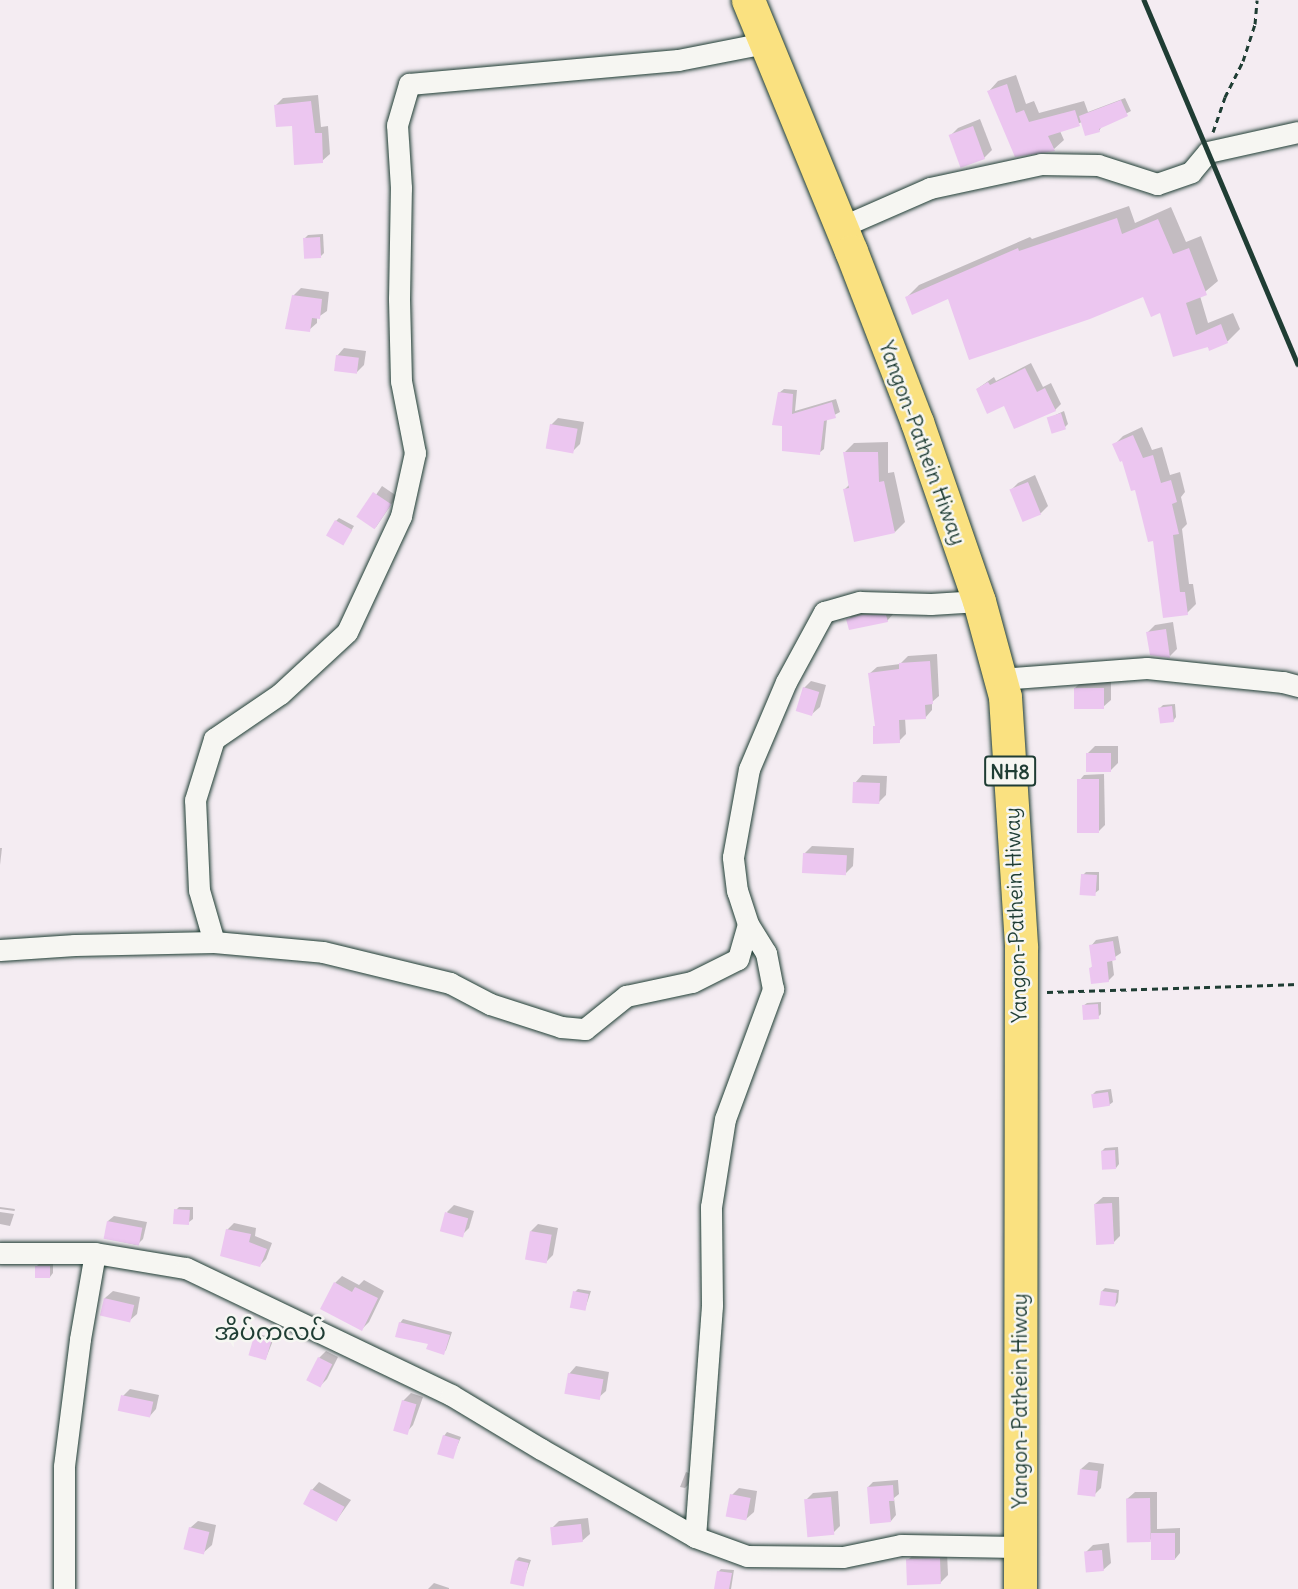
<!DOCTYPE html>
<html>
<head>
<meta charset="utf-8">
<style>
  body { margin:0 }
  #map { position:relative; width:1298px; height:1589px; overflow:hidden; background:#f4ecf2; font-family:Delius,"Noto Sans Myanmar",sans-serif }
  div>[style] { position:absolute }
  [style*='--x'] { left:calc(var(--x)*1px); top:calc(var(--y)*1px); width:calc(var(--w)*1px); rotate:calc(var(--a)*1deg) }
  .shadow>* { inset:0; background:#0003; transform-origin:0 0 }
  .building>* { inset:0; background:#ecc6f0; transform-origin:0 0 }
  .path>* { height:3px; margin-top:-1.5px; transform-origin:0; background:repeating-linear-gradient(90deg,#1f3d34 0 6px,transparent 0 10.5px) }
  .roads { filter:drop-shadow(0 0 2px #1f3d34) drop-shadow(0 0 2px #1f3d34) }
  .street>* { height:21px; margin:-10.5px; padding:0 10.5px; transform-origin:10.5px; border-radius:10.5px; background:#f6f6f2 }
  .highway>* { height:33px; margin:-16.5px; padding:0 16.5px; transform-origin:16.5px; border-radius:16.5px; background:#fae180 }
  .rail>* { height:4.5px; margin:-2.25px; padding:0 2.25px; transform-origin:2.25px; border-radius:2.25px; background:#1f3d34 }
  span { translate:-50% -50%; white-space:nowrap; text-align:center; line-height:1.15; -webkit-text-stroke:5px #f6f6f2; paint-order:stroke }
  .shield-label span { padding:2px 4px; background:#f6f6f2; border:2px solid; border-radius:4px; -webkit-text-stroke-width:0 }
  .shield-label { font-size:20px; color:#1f3d34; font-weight:700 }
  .street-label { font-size:21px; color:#1f3d34 }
  .quarter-label { font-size:24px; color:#1f3d34 }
</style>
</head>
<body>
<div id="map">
  <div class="shadow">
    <div style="clip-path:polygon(1016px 75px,1026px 104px,1034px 101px,1039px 113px,1084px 101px,1088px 112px,1125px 98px,1131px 111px,1102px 126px,1099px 131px,1082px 122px,1060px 131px,1064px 140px,1054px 149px,989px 91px,998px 81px)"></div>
    <div style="clip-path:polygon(318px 95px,321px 127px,328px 126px,330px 154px,322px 161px,275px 106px,283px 98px)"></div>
    <div style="clip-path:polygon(980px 119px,992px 150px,984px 158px,951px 135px,958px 128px)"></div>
    <div style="clip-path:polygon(1129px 206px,1135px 223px,1171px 207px,1186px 242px,1201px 236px,1218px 281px,1200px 296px,1208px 323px,1233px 313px,1240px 329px,1228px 341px,1210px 349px,1144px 295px,906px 298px,919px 285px,1030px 237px,1032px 239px)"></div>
    <div style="clip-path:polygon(323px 234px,324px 253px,321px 256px,305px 238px,308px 235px)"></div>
    <div style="clip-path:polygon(301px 288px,329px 292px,327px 311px,317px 318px,317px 323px,309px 330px,286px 327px,293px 296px)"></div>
    <div style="clip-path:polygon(344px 348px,366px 351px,364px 365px,357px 372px,337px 356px)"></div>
    <div style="clip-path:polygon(1031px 363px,1043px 387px,1051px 383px,1061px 404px,1055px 410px,1005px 404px,977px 389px,994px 377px,996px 381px)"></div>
    <div style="clip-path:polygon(784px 389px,797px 390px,795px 411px,836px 399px,840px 412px,827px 419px,824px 449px,819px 453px,783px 425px,779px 393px)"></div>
    <div style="clip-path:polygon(1064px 411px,1068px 424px,1065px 427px,1049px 418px)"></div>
    <div style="clip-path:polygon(558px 418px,584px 422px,580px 444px,572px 452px,551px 425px)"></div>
    <div style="clip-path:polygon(1142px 427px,1152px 450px,1162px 447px,1170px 475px,1180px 472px,1185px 492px,1181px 497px,1187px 524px,1182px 529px,1189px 584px,1193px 584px,1196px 604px,1187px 613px,1154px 539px,1136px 488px,1123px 459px,1114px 445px,1123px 436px)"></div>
    <div style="clip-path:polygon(888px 442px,888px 473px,894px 472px,905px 522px,895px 532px,844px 490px,850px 484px,844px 453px,854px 443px)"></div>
    <div style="clip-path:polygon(1035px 475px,1048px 506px,1041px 513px,1024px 520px,1011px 490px,1018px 483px)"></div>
    <div style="left:382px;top:486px;width:18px;height:38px;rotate:34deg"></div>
    <div style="clip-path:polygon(339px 518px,354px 526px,343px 544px,336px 521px)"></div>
    <div style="clip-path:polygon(855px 612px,894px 613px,887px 621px,848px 620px)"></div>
    <div style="clip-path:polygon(1173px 622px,1177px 649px,1170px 656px,1148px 632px,1155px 625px)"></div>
    <div style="clip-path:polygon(937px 654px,939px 696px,932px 702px,932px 710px,925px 718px,905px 718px,906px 734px,899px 741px,876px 725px,869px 674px,877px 667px,900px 664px,908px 656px)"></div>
    <div style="clip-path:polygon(811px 681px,826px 685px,820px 707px,812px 714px,804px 688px)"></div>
    <div style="clip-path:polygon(1082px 681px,1111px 681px,1111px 700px,1103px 707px,1075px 688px)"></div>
    <div style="clip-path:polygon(1175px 704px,1176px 717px,1173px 721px,1160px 708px,1163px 705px)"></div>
    <div style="clip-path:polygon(1095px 746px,1118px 746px,1118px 763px,1111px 770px,1087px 754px)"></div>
    <div style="clip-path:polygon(1104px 774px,1105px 825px,1099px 831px,1079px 781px,1084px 775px)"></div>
    <div style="clip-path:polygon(862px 775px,887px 776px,886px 795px,879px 802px,855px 783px)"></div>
    <div style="clip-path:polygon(812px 846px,854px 848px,853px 866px,846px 873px,804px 854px)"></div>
    <div style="clip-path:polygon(0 848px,2px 848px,0 865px)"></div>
    <div style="clip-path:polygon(1086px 872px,1099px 872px,1099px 890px,1095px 893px,1083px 875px)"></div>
    <div style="clip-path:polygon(1118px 936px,1121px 953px,1112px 959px,1114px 975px,1108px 981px,1091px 968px,1093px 965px,1091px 946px,1096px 940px)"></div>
    <div style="clip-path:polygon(1101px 1002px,1101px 1014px,1098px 1017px,1083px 1006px,1087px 1003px)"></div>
    <div style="clip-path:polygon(1111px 1089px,1113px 1102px,1109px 1105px,1093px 1094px,1096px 1091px)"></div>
    <div style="clip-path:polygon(1118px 1147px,1119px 1164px,1116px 1168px,1102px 1151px,1105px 1148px)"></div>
    <div style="clip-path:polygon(1103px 1197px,1119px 1197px,1120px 1236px,1113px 1243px,1095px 1204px)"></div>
    <div style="clip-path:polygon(454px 1205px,474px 1211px,469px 1228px,462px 1235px,447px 1212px)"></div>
    <div style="left:0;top:1207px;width:15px;height:2px;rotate:8deg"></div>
    <div style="clip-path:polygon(179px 1207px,193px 1207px,193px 1219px,189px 1222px,176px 1210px)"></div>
    <div style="clip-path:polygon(0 1212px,14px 1214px,10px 1226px,0 1224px)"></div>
    <div style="clip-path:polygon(114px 1216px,147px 1222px,143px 1239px,137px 1245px,105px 1238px,108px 1221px)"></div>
    <div style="clip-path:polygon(234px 1223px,256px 1228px,255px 1236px,272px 1243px,266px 1259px,260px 1265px,227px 1230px)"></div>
    <div style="clip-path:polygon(538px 1224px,558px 1228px,553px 1255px,546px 1262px,531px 1231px)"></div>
    <div style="clip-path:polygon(40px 1263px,53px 1263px,53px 1273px,50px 1277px,37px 1266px)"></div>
    <div style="clip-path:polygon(342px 1276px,359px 1285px,364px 1280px,384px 1291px,369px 1322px,362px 1329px,335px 1283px)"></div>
    <div style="clip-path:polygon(1105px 1288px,1119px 1290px,1118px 1302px,1115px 1306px,1102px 1291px)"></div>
    <div style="clip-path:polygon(578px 1289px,591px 1291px,585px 1309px,575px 1292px)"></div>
    <div style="clip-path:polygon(113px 1291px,140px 1297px,137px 1314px,129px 1321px,102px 1315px,105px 1298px)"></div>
    <div style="clip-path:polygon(403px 1319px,452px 1332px,446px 1350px,443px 1353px,400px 1323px)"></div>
    <div style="clip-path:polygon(258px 1334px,274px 1338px,266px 1358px,255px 1337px)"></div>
    <div style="clip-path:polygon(326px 1351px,338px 1357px,327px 1379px,320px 1386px,319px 1358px)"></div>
    <div style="clip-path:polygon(576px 1366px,609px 1372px,606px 1391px,598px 1398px,569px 1374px)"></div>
    <div style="clip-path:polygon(130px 1389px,159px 1395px,156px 1409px,149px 1417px,123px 1396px)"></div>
    <div style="clip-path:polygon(411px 1393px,423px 1397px,413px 1425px,406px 1433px,403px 1401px)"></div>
    <div style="clip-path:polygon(447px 1432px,461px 1437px,452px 1458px,444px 1436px)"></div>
    <div style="clip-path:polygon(1089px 1462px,1104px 1464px,1101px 1488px,1093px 1496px,1081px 1469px)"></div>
    <div style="clip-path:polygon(686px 1472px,689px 1473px,688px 1485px,685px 1488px,680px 1487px)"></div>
    <div style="clip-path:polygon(898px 1480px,899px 1494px,894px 1498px,896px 1515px,891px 1521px,868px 1487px,873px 1482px)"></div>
    <div style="clip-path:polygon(319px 1482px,351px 1500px,336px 1521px,312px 1490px)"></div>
    <div style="clip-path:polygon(739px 1488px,757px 1491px,754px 1512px,746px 1519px,732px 1495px)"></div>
    <div style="clip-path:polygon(838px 1491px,840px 1526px,833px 1533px,806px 1500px,813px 1493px)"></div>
    <div style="clip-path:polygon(1135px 1492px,1157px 1492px,1157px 1529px,1180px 1528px,1180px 1553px,1175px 1559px,1153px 1537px,1150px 1540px,1127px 1499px)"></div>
    <div style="clip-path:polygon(588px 1518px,590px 1534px,582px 1541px,552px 1528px,559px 1521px)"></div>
    <div style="clip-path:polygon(198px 1521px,216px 1525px,212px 1545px,204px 1552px,190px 1528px)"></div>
    <div style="clip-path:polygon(1109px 1543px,1111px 1563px,1103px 1570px,1086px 1552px,1093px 1545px)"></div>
    <div style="clip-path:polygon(947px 1552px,948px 1575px,940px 1583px,908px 1560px,915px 1553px)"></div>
    <div style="clip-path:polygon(519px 1557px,531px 1560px,522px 1585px,516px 1560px)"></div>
    <div style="clip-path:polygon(721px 1569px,734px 1570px,731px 1589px,715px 1589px,718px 1572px)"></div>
    <div style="clip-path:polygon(434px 1583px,449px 1588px,449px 1589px,428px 1589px)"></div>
  </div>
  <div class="building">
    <div style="clip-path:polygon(1007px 84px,1016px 113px,1024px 110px,1029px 122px,1075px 110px,1080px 126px,1048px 136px,1055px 151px,1015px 157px,987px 91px)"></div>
    <div style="clip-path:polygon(1121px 100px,1128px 116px,1099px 129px,1100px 132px,1085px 136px,1079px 116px)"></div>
    <div style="clip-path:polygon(311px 101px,315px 133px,322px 133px,323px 163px,294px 165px,292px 126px,276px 127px,274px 105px)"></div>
    <div style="left:973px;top:126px;width:35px;height:26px;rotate:70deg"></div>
    <div style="clip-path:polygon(1117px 218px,1122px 234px,1158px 219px,1173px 254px,1189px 248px,1207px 295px,1186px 303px,1196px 335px,1221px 324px,1228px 343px,1209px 351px,1208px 347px,1173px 357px,1160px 313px,1151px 317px,1143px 297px,1090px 319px,969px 360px,948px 299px,912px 315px,905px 297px,1018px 248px,1019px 251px)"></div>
    <div style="left:320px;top:237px;width:21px;height:17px;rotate:87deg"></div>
    <div style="clip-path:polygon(292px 295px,322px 299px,320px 319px,312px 318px,310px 332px,285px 329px)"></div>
    <div style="left:336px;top:355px;width:23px;height:16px;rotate:7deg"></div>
    <div style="clip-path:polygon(1025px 368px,1037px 392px,1045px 388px,1056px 411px,1014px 429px,1004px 406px,987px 414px,976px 389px,988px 382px,990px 385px)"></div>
    <div style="clip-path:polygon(778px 392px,793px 394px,792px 414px,832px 402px,836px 418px,824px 421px,820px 455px,782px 451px,782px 426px,772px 425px)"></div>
    <div style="left:1061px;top:413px;width:17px;height:15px;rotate:73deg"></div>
    <div style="left:550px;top:424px;width:28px;height:25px;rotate:10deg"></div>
    <div style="clip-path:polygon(1133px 435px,1143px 458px,1153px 455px,1161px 483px,1171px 480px,1177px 502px,1172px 504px,1179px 534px,1173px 535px,1180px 592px,1185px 592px,1188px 615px,1163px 618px,1153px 541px,1148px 542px,1135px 490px,1131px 491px,1122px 461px,1120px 462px,1112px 444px)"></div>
    <div style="clip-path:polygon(843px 452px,878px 452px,879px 482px,884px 481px,895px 533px,854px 542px,843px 489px,849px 488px)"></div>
    <div style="left:1028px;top:482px;width:35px;height:20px;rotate:68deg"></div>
    <div style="left:373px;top:492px;width:22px;height:30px;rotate:34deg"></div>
    <div style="left:335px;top:520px;width:20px;height:18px;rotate:30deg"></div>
    <div style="clip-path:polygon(862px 615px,886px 615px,888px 622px,849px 630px,846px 619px)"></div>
    <div style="clip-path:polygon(1166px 629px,1170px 658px,1150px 655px,1146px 632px)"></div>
    <div style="clip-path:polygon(930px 661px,933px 704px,925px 705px,926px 719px,899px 720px,900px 743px,873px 744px,873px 726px,875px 726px,868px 673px,899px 669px,899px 663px)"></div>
    <div style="left:803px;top:687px;width:17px;height:25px;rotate:17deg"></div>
    <div style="left:1074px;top:688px;width:30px;height:21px"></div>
    <div style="left:1172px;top:706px;width:16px;height:14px;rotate:83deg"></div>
    <div style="left:1086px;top:753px;width:25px;height:19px"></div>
    <div style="left:1099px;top:779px;width:54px;height:22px;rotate:90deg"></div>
    <div style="left:853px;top:782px;width:27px;height:21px;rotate:2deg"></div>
    <div style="left:803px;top:853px;width:44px;height:20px;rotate:3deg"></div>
    <div style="left:1081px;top:874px;width:16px;height:21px;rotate:4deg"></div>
    <div style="clip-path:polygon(1113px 941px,1116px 960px,1107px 962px,1109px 982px,1091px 984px,1089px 968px,1092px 967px,1089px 945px)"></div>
    <div style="left:1098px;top:1004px;width:15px;height:16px;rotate:86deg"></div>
    <div style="left:1108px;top:1092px;width:14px;height:17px;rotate:82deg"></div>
    <div style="left:1115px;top:1150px;width:19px;height:14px;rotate:87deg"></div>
    <div style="left:1112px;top:1203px;width:41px;height:18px;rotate:87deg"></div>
    <div style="left:174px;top:1209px;width:16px;height:15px;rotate:4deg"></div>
    <div style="left:445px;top:1212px;width:24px;height:20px;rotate:15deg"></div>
    <div style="left:107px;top:1221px;width:36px;height:18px;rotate:11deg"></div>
    <div style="clip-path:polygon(226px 1229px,251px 1234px,249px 1242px,267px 1249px,260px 1267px,220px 1256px)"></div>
    <div style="left:530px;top:1231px;width:22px;height:29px;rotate:10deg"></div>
    <div style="left:35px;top:1266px;width:15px;height:12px"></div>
    <div style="clip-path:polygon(334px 1282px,352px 1292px,355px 1287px,378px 1298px,362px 1331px,320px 1309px)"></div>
    <div style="left:573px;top:1291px;width:16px;height:17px;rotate:11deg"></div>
    <div style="left:1101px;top:1291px;width:16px;height:14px;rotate:7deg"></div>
    <div style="left:104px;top:1298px;width:31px;height:18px;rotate:13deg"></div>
    <div style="clip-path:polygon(399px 1322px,450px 1335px,444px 1355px,426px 1349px,428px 1344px,395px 1337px)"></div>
    <div style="left:254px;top:1336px;width:18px;height:20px;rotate:16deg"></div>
    <div style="left:318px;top:1357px;width:16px;height:26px;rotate:27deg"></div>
    <div style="left:568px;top:1373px;width:36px;height:21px;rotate:10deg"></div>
    <div style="left:121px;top:1395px;width:33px;height:16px;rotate:12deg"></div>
    <div style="left:402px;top:1400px;width:15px;height:32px;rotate:16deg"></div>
    <div style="left:443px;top:1435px;width:17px;height:20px;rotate:17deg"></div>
    <div style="left:1080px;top:1469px;width:18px;height:26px;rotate:6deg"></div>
    <div style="clip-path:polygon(893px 1485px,894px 1501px,889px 1501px,891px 1522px,870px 1524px,867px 1487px)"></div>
    <div style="left:311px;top:1489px;width:38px;height:17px;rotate:28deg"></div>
    <div style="left:730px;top:1494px;width:21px;height:23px;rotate:11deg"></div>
    <div style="left:831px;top:1497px;width:38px;height:27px;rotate:85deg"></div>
    <div style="left:1150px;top:1498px;width:44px;height:24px;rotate:89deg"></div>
    <div style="left:581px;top:1524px;width:18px;height:31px;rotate:84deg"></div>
    <div style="left:189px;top:1527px;width:21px;height:23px;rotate:14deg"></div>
    <div style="left:1175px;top:1533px;width:27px;height:24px;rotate:90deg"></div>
    <div style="left:1102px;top:1550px;width:21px;height:18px;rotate:85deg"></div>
    <div style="left:940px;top:1558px;width:26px;height:34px;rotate:88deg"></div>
    <div style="left:515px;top:1560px;width:14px;height:24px;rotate:12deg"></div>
    <div style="clip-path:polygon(717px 1571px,732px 1573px,729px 1589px,714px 1589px)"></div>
  </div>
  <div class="path">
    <div style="--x:1213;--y:132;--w:37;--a:-71"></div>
    <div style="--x:1225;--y:97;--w:40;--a:-63.4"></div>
    <div style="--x:1243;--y:61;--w:39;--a:-72"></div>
    <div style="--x:1255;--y:24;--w:24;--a:-85"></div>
    <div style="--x:1047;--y:992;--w:251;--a:-1.8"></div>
  </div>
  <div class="roads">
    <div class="street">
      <div style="--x:841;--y:227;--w:97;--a:-23.7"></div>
      <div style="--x:930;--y:188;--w:114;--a:-12.2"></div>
      <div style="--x:1041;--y:164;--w:57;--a:1"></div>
      <div style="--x:1098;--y:165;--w:62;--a:17.9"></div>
      <div style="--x:1157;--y:184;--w:36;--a:-19"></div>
      <div style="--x:1191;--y:172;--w:26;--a:-50"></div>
      <div style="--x:1208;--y:152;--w:92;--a:-12.5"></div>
      <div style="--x:1000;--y:679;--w:147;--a:-4.3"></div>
      <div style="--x:1147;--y:668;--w:137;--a:5.9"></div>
      <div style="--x:1283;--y:682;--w:16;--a:15"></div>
      <div style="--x:214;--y:942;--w:54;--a:-106.1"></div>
      <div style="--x:199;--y:890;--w:90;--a:-92.5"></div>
      <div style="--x:195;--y:800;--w:64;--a:-72.7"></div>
      <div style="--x:214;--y:739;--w:80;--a:-34.3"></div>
      <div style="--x:280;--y:694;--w:91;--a:-42.8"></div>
      <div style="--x:347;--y:632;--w:128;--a:-65"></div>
      <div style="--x:401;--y:516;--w:65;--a:-77.5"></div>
      <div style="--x:415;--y:453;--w:73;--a:-101"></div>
      <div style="--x:401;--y:381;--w:82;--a:-91.4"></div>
      <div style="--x:399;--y:299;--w:111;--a:-89"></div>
      <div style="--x:401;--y:188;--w:63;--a:-93.6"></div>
      <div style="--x:397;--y:125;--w:43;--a:-73.7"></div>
      <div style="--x:409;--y:84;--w:270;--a:-5.1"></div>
      <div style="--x:678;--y:60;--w:89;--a:-11.1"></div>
      <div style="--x:0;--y:950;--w:75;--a:-3.8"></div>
      <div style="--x:75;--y:945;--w:139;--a:-1.2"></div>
      <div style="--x:214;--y:942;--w:109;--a:5.2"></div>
      <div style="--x:323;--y:952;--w:131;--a:13.7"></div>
      <div style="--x:450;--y:983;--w:45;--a:27.7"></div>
      <div style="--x:490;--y:1004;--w:75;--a:17.9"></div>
      <div style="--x:561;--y:1027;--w:24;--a:5"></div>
      <div style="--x:585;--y:1029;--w:53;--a:-38.8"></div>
      <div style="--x:626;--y:996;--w:67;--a:-12"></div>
      <div style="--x:692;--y:982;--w:51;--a:-26.6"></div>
      <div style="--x:738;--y:959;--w:36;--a:-74"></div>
      <div style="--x:748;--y:924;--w:35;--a:-108"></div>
      <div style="--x:737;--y:891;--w:34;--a:-97"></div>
      <div style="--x:733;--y:857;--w:89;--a:-79.7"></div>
      <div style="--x:749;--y:769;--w:95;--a:-67"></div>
      <div style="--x:786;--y:682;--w:80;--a:-61.5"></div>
      <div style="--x:824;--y:612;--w:37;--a:-16"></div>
      <div style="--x:860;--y:602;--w:71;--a:1.6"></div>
      <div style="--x:931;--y:604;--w:48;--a:-3.6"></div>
      <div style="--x:0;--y:1253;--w:95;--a:0"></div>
      <div style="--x:95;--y:1253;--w:92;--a:9.4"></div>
      <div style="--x:186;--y:1268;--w:294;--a:25.6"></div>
      <div style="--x:451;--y:1395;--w:105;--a:31"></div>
      <div style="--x:541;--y:1449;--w:177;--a:29.7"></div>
      <div style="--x:695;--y:1537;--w:55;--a:20.1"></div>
      <div style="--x:747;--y:1556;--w:96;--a:0.6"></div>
      <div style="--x:843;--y:1557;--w:59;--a:-11.7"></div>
      <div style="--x:901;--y:1545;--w:119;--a:1"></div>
      <div style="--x:695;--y:1537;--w:233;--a:-85.8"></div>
      <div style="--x:712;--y:1305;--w:98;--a:-90.6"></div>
      <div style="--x:711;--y:1207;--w:89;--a:-81"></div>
      <div style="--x:725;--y:1119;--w:139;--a:-69.7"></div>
      <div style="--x:773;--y:989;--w:37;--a:-101"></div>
      <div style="--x:766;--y:953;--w:34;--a:-122"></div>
      <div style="--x:64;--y:1589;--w:123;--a:-90"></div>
      <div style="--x:64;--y:1466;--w:128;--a:-82.8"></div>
      <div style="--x:80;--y:1339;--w:87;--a:-80.1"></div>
    </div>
    <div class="highway">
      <div style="--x:748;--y:0;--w:271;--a:67.7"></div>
      <div style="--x:851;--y:251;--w:183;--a:68.9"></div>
      <div style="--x:917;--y:422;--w:189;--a:70.9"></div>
      <div style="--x:979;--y:601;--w:99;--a:74.8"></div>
      <div style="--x:1005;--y:697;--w:251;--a:86.3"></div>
      <div style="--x:1021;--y:947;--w:642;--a:90.09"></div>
    </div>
  </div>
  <div class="rail">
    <div style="--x:1144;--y:0;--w:395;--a:67.1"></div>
  </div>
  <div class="shield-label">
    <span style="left:1010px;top:771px">NH8</span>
  </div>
  <div class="street-label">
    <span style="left:922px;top:443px;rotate:70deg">Yangon-Pathein Hiway</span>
    <span style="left:1016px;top:915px;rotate:-92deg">Yangon-Pathein Hiway</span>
    <span style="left:1020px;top:1401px;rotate:-90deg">Yangon-Pathein Hiway</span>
  </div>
  <div class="quarter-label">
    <span style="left:270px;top:1332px">အိပ်ကလပ်</span>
  </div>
</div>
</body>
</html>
